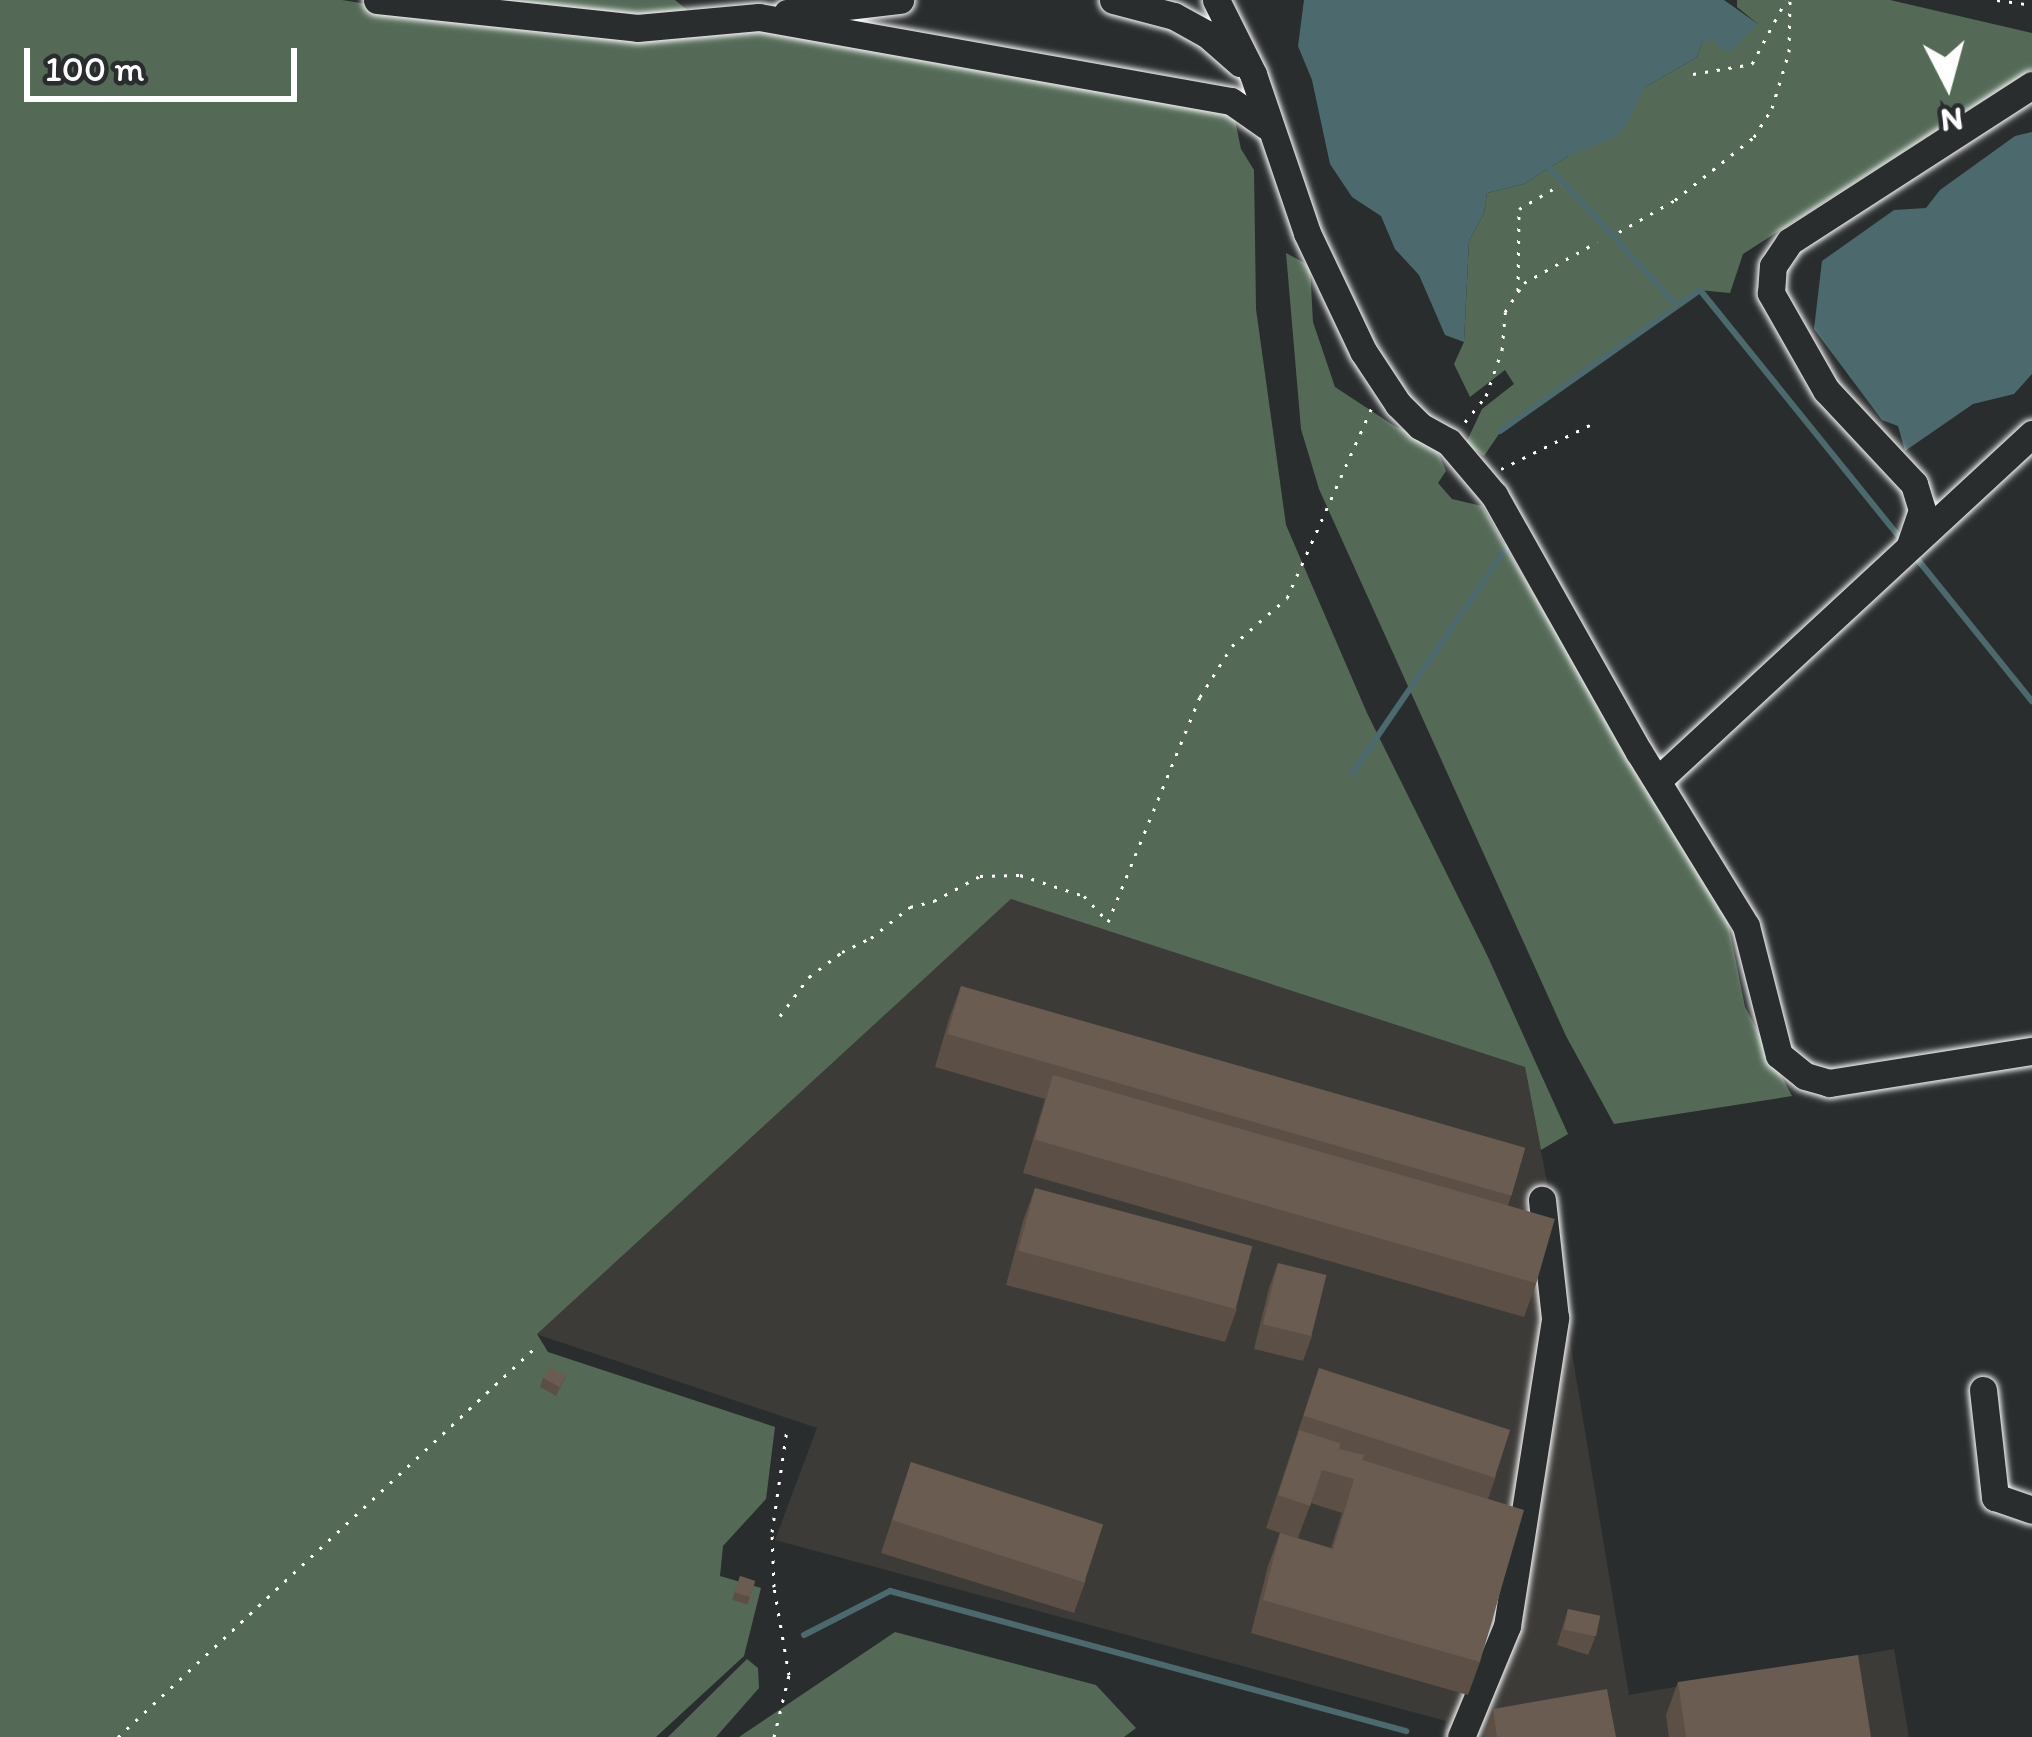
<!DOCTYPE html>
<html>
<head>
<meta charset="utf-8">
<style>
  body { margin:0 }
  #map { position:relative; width:2032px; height:1737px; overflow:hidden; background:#2a2d2e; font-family:Itim,sans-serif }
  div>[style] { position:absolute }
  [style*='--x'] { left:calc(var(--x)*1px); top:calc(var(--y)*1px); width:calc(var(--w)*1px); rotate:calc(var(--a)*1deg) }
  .built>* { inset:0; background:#3d3b38 }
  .green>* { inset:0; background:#546a57 }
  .water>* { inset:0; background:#4c6a6d }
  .stream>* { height:6px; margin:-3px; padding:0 3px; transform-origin:3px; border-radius:3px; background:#4c6a6d }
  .path>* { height:3px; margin-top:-1.5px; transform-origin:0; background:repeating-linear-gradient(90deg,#fff 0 3px,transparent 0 12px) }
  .roads { filter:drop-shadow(0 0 3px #fff) drop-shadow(0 0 3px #fff) }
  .minor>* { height:27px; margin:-13.5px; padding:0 13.5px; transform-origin:13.5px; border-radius:13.5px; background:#2a2d2e }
  .wall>* { inset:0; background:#5b4f46; transform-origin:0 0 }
  .building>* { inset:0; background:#6a5c51; transform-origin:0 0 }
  span { translate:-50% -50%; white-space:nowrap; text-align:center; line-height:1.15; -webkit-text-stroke:9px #2a2d2e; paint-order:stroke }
  .north { position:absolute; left:1888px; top:24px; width:120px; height:120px; -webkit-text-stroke:9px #2a2d2e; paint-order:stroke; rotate:174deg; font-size:33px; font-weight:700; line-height:48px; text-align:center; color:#fff }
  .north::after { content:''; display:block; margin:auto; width:42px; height:54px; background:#fff; clip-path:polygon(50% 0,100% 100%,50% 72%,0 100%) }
  .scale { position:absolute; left:24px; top:48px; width:273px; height:54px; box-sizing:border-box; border:6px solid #fff; border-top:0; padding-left:15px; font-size:36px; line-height:42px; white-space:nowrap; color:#fff; -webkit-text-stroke:9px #2a2d2e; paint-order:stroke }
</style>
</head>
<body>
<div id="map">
  <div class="built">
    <div style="clip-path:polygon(1011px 899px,1525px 1067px,1566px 1282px,1562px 1293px,1629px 1695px,1894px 1649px,1909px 1737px,1444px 1737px,1446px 1721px,775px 1540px,817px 1428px,536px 1334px)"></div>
  </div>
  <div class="green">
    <div style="clip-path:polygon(0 0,342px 0,447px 17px,450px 0,675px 0,702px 22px,1231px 101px,1241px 149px,1254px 170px,1256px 309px,1286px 525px,1367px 713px,1488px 957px,1568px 1134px,1541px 1150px,1525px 1067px,1011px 899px,537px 1334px,548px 1352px,775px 1427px,766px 1499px,723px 1546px,720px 1576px,761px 1588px,744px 1656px,656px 1737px,0 1737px)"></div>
    <div style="clip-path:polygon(1737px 0,1890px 0,2032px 33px,2032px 69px,1743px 254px,1730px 293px,1699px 290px,1501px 431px,1484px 456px,1466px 443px,1482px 409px,1514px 384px,1505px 370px,1470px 397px,1454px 364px,1464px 342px,1469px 241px,1484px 213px,1487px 193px,1524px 184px,1568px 156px,1645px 87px,1696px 58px,1703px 41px,1758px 24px,1737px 7px)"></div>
    <div style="clip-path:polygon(1286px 253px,1310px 266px,1313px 322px,1335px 387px,1396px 427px,1432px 438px,1446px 471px,1438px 483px,1452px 499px,1482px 506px,1613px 729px,1724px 902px,1745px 1007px,1792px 1096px,1614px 1124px,1566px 1036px,1319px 489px,1301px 429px)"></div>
    <div style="clip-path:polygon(895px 1632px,1096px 1685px,1136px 1728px,1124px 1737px,739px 1737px)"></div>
    <div style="clip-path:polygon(747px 1659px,758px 1668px,759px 1688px,716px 1737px,668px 1737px)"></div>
  </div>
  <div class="water">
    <div style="clip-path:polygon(1304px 0,1724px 0,1758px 24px,1731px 51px,1724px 52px,1713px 40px,1703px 41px,1696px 58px,1645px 87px,1626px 126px,1615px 137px,1568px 156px,1524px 184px,1487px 193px,1484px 213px,1469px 241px,1464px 342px,1445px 335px,1419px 275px,1395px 249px,1381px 216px,1352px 197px,1330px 164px,1312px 80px,1298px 46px)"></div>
    <div style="clip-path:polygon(2032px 132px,2032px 374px,2014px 394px,1973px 404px,1905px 451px,1898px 426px,1882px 420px,1814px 329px,1822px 261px,1894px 210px,1926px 208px,1940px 190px,2015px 136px)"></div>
  </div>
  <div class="stream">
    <div style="--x:1550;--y:168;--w:187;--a:47.2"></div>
    <div style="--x:1500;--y:431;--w:245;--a:-35.2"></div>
    <div style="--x:1700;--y:290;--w:321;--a:51.1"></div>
    <div style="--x:1914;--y:555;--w:188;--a:51.1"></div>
    <div style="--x:1353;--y:772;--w:276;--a:-55.6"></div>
    <div style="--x:804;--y:1635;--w:97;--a:-27.1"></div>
    <div style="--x:890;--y:1591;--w:535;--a:15.18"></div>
  </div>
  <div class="path">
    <div style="--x:1997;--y:0;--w:35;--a:8"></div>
    <div style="--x:1693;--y:74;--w:60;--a:-9.6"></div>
    <div style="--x:1752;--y:64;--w:72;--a:-62"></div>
    <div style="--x:1619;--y:232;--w:64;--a:-29.7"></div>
    <div style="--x:1675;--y:200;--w:101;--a:-38.6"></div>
    <div style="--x:1754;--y:137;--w:34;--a:-58"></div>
    <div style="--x:1772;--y:108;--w:59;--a:-73.1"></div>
    <div style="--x:1789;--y:52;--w:52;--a:-88.9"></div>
    <div style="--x:1518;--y:291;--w:82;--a:-89.3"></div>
    <div style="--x:1519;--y:209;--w:48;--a:-30.3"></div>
    <div style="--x:1465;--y:422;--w:33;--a:-51"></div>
    <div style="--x:1486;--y:396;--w:49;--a:-70.8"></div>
    <div style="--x:1502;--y:350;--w:38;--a:-85"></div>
    <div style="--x:1505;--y:312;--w:35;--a:-57"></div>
    <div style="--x:1524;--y:283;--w:84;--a:-29.3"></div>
    <div style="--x:1501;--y:469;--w:104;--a:-26.3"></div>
    <div style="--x:780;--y:1016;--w:49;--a:-53.4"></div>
    <div style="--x:809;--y:977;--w:41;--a:-37.1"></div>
    <div style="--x:842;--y:952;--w:32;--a:-26"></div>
    <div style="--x:871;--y:938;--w:50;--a:-38.5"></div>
    <div style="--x:910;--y:907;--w:25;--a:-14"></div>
    <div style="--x:934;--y:901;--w:52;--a:-28.5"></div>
    <div style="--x:980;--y:876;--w:40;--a:-1.4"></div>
    <div style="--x:1020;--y:875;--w:67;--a:18.2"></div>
    <div style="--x:1084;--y:896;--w:35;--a:47"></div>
    <div style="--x:1108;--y:922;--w:243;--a:-67.8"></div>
    <div style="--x:1200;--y:697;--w:60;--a:-57.9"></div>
    <div style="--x:1232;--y:646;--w:73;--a:-41.1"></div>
    <div style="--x:1287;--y:598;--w:209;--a:-66"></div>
    <div style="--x:118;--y:1737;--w:575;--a:-43.03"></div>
    <div style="--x:774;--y:1737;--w:64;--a:-76.4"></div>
    <div style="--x:789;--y:1675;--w:89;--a:-99.7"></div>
    <div style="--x:774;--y:1587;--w:55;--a:-92.1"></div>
    <div style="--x:772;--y:1532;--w:104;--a:-81.7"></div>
  </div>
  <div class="roads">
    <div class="minor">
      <div style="--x:377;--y:0;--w:262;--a:6.1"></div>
      <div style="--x:637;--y:28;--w:122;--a:-5.2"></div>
      <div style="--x:759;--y:17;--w:479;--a:10.1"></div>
      <div style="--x:1231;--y:101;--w:44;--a:34.8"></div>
      <div style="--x:1113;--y:0;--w:63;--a:14.7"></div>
      <div style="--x:1174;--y:16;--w:38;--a:29"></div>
      <div style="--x:1207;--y:34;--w:44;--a:41.3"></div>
      <div style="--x:1216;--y:0;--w:83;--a:63.4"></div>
      <div style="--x:1253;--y:74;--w:168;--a:71.2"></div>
      <div style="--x:1307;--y:233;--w:131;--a:64.6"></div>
      <div style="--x:1363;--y:351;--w:64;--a:56.6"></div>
      <div style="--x:1398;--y:404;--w:31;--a:45"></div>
      <div style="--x:1420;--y:426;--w:33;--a:29"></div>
      <div style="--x:1449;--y:442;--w:70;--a:49.7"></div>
      <div style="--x:1494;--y:495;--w:295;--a:60.6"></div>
      <div style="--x:1639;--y:752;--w:204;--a:58.4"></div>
      <div style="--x:1746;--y:926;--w:133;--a:75.7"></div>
      <div style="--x:1779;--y:1055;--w:33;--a:39"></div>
      <div style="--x:1805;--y:1076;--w:25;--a:16"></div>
      <div style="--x:1829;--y:1083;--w:206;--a:-9"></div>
      <div style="--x:787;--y:13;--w:114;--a:-6.6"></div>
      <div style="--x:1910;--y:545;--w:37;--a:-71"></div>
      <div style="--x:1922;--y:510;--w:27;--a:-107"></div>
      <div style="--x:1914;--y:484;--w:129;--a:-133.1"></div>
      <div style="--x:1826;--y:390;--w:112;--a:-119.6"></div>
      <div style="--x:1771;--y:293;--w:27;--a:-86"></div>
      <div style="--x:1773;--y:266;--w:30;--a:-56"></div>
      <div style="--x:1790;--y:241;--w:288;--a:-32.8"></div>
      <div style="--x:1658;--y:780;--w:510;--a:-42.77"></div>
      <div style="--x:1983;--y:1390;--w:108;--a:83.6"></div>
      <div style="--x:1995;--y:1497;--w:39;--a:19"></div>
      <div style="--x:1461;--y:1737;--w:120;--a:-67.5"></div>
      <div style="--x:1507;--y:1626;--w:312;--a:-81.1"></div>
      <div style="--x:1555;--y:1318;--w:119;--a:-96.3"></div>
    </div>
  </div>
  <div class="wall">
    <div style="clip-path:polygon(961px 986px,1524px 1152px,1508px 1206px,1536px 1284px,1524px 1317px,1023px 1173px,1045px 1099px,935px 1067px,949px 1019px)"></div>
    <div style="clip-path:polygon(1035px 1188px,1237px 1309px,1225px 1342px,1006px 1285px,1023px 1221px)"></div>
    <div style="clip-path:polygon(1278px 1263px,1312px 1336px,1303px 1361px,1254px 1349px,1269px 1288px)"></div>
    <div style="clip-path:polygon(evenodd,1319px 1368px,1496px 1476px,1488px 1499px,1480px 1662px,1468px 1695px,1251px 1633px,1268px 1566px,1280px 1533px,1266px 1528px,1319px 1368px,1311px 1503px,1342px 1513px,1331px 1548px,1298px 1538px,1311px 1503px)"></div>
    <div style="clip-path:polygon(566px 1376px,556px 1396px,540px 1387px,543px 1378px)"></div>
    <div style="clip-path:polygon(911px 1462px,1086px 1580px,1074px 1613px,881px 1553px)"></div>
    <div style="left:740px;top:1576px;width:16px;height:25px;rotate:18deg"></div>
    <div style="clip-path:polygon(1568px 1609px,1595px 1638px,1588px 1655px,1557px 1645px)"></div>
    <div style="clip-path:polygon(1678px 1682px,1871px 1737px,1669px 1737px,1666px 1715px)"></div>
    <div style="clip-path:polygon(1493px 1709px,1616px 1737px,1483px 1737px)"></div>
  </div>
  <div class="building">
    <div style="left:961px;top:986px;width:587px;height:50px;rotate:16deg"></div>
    <div style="left:1053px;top:1075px;width:522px;height:67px;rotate:16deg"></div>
    <div style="left:1035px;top:1188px;width:225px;height:65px;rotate:15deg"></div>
    <div style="left:1278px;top:1263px;width:50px;height:63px;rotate:14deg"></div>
    <div style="left:550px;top:1367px;width:18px;height:13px;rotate:29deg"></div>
    <div style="left:1319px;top:1368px;width:201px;height:50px;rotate:18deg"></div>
    <div style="clip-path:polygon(1299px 1430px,1340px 1443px,1339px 1449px,1364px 1455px,1362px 1460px,1524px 1510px,1480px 1662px,1263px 1600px,1280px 1533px,1333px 1549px,1354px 1479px,1322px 1470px,1310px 1506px,1278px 1495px)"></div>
    <div style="left:911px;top:1462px;width:202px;height:61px;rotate:18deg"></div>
    <div style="left:740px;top:1576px;width:16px;height:17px;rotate:18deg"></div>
    <div style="left:1568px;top:1609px;width:33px;height:21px;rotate:12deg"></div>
    <div style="clip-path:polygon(1858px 1655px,1871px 1737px,1686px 1737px,1678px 1682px)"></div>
    <div style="clip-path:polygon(1607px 1689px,1616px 1737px,1497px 1737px,1493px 1709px)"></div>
  </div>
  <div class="north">N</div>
  <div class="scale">100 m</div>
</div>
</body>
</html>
